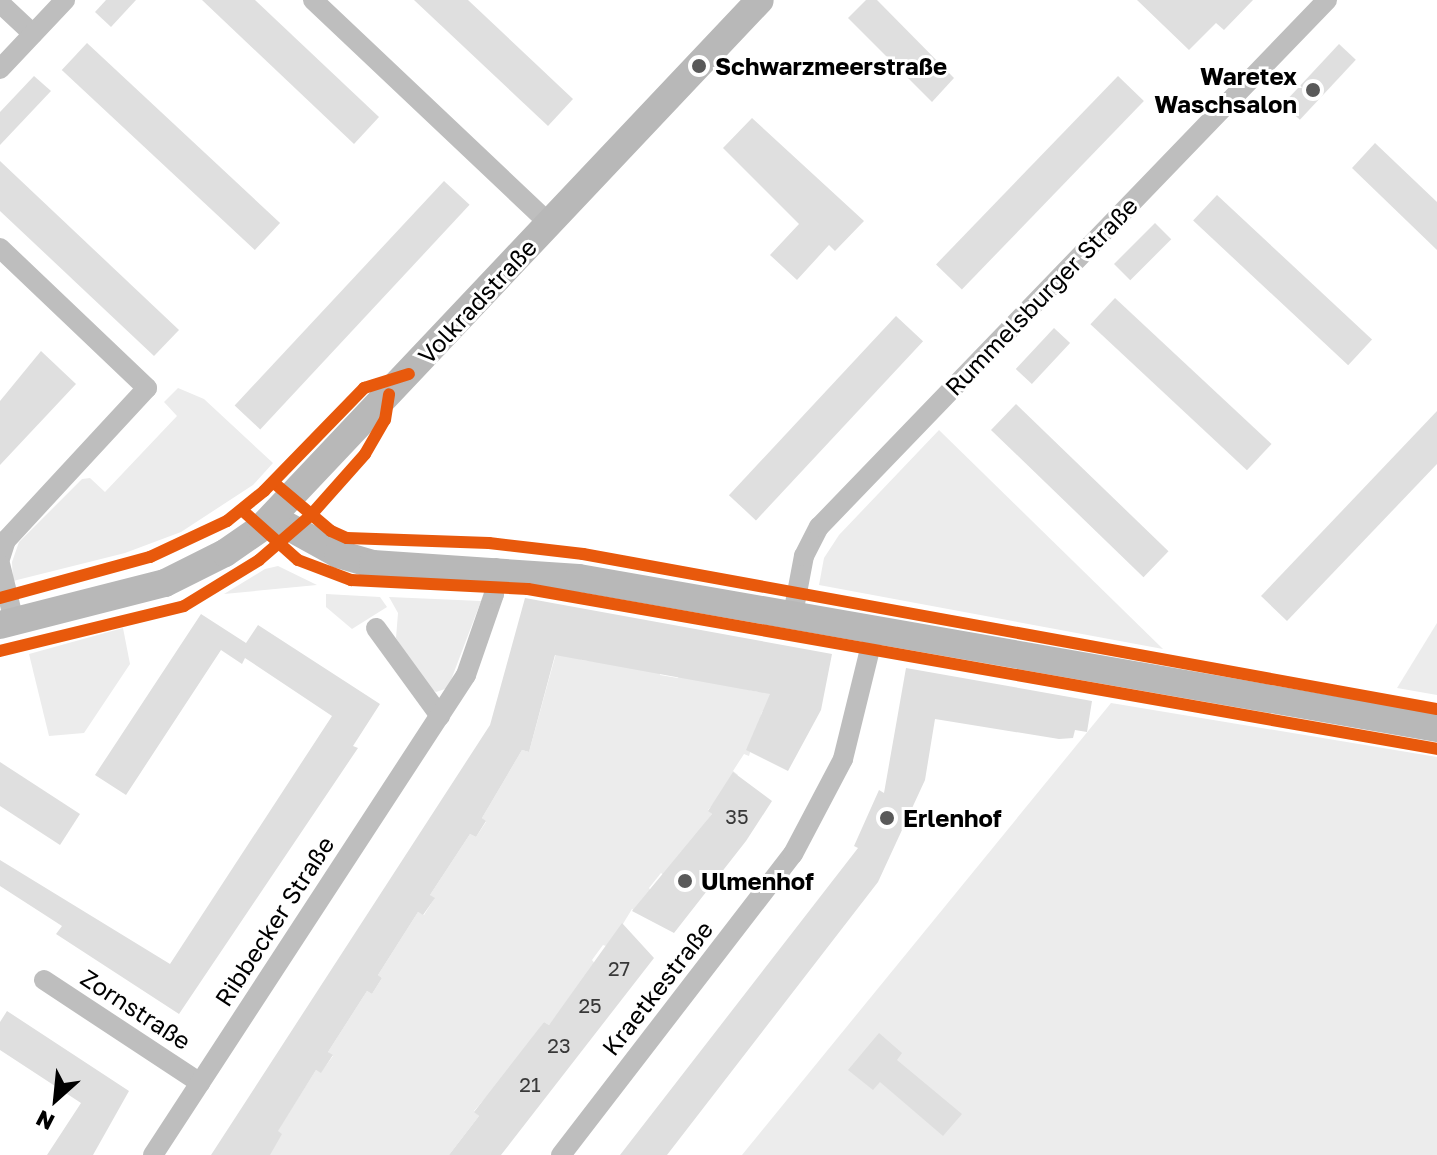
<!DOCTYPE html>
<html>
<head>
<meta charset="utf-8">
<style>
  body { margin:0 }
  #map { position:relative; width:1437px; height:1155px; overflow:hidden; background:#fff; font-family:"Golos Text",sans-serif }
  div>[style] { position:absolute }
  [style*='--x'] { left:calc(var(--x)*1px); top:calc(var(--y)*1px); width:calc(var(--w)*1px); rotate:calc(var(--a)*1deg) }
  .green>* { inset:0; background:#ececec }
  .building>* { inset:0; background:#dfdfdf; transform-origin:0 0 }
  .street>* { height:20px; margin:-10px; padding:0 10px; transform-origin:10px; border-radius:10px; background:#bebebe }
  .secondary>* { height:28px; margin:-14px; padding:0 14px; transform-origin:14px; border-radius:14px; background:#b8b8b8 }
  .cycleway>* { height:12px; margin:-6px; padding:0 6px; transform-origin:6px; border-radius:6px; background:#e8590c }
  .dots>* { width:22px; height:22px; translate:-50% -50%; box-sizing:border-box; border:4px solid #fff; border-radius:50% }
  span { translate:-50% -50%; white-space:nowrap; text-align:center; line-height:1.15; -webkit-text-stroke:6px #fff; paint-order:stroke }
  .number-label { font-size:20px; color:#383838 }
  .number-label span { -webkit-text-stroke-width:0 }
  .poi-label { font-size:24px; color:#000; font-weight:700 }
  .left { translate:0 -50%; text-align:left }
  .right { translate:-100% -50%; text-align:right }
  .street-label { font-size:24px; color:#000 }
  .north { position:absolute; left:16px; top:1059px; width:80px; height:80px; -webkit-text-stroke:6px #fff; paint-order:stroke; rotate:207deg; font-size:22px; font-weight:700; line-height:32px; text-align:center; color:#000 }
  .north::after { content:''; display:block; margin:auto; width:28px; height:36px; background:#000; clip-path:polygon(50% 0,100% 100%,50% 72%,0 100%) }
</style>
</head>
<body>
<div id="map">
  <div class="green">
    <div style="clip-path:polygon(178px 388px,204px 399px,273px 463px,253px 485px,181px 532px,125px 553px,13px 581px,12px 562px,19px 542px,82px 479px,90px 478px,105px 492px,177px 416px,164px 402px)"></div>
    <div style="clip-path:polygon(939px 430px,1163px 649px,819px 585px,824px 558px,839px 535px)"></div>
    <div style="clip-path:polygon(278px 566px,317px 585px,224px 594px,265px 569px)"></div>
    <div style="clip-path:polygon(326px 594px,380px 597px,387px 607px,352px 629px,326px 607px)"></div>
    <div style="clip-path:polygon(389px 597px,481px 601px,448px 688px,436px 692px,426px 685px,396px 638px,398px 613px)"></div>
    <div style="clip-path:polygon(1437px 623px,1437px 695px,1397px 688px)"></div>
    <div style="clip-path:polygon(123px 628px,130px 664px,84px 733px,49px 736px,29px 654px)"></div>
    <div style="clip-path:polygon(558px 646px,582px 660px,660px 669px,660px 675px,678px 678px,679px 674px,758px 692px,783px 686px,762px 712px,749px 756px,744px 754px,733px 771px,738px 775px,708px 810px,712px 814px,665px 876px,661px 873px,649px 888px,652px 892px,637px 912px,632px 909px,609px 947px,603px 945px,592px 960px,596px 965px,549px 1025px,544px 1022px,492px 1099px,487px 1096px,474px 1111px,479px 1116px,449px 1155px,262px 1155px,316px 1070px,321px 1072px,333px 1056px,328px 1052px,367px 991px,372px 994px,382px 978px,378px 975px,418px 912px,424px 915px,434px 899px,430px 895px,470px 834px,476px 837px,486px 822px,482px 818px,522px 750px,529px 752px)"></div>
    <div style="clip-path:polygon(1111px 703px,1437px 757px,1437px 1155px,742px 1155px)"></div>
  </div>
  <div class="building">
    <div style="clip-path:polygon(106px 0,136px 0,111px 27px,95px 12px)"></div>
    <div style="clip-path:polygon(202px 0,255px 0,379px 117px,354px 144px)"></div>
    <div style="clip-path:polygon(414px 0,468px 0,573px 99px,548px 126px)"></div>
    <div style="clip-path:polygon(866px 0,877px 0,954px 78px,932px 102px,848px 18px)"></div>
    <div style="clip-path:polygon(1137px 0,1253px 0,1224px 30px,1216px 23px,1189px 50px)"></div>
    <div style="left:87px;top:43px;width:264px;height:37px;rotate:43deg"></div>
    <div style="left:1339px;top:44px;width:23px;height:82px;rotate:43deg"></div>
    <div style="clip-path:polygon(34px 76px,51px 91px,0 145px,0 112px)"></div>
    <div style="left:1118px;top:76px;width:36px;height:262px;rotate:44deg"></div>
    <div style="clip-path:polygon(752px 118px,864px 221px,835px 251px,829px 245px,797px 280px,770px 255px,799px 224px,723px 148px)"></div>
    <div style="clip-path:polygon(1375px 143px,1437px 202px,1437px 250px,1352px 168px)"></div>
    <div style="clip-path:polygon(0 161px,179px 330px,154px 356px,0 211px)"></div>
    <div style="left:444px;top:181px;width:35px;height:307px;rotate:43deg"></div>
    <div style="left:1217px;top:195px;width:212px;height:35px;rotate:43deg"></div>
    <div style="left:1155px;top:223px;width:23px;height:58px;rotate:45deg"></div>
    <div style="left:1115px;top:298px;width:214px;height:36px;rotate:43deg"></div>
    <div style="left:896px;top:316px;width:37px;height:245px;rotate:43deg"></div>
    <div style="left:1054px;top:328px;width:22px;height:56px;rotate:43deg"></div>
    <div style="clip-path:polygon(41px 351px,76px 384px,0 465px,0 401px)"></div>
    <div style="left:1016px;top:404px;width:212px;height:36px;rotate:44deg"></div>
    <div style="clip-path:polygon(1437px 411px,1437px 464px,1287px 621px,1261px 596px)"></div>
    <div style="clip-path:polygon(525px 598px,832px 654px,821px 710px,788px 771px,746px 750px,770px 694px,555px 655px,529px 752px,522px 750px,482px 818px,486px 821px,476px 837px,470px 834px,430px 895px,435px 898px,423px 915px,418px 912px,378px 975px,382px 978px,372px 994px,367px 991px,328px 1052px,333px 1055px,321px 1073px,316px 1070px,278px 1131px,282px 1134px,270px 1155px,211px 1155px,490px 725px)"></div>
    <div style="clip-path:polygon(201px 614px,246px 643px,258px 625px,380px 704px,353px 746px,358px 748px,179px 1014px,56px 934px,62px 926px,0 886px,0 860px,170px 964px,332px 716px,245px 658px,242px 664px,221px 650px,126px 795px,95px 775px)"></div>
    <div style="clip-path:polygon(906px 668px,1092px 701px,1087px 732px,1075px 730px,1073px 738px,1059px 739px,935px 719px,925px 780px,878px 882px,667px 1155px,620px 1155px,858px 848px,854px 846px,879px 790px,884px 793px)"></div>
    <div style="clip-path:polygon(0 762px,80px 814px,60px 845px,0 806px)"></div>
    <div style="clip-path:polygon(733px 772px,772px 801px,746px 841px,674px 933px,632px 911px,712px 814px,708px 811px)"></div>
    <div style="clip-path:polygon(622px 923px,654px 958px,501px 1155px,449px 1155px,479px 1116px,474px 1112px,544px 1022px,549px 1025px)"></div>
    <div style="clip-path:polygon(7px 1011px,129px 1091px,93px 1155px,47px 1155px,81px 1103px,0 1050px,0 1022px)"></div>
    <div style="clip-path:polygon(879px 1033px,902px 1053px,897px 1060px,962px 1114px,943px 1136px,880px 1082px,873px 1090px,848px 1070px)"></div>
  </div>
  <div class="street">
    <div style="--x:313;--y:0;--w:326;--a:43.4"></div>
    <div style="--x:0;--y:3;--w:45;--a:43.2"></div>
    <div style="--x:0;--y:69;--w:95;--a:-46.7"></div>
    <div style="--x:0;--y:248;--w:203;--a:43.6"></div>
    <div style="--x:147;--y:388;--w:207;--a:132.8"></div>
    <div style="--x:6;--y:540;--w:19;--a:108"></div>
    <div style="--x:0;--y:564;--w:59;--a:76.2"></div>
    <div style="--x:793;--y:614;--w:59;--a:-79.3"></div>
    <div style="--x:804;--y:556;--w:33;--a:-63"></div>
    <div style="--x:819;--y:527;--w:732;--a:-46.05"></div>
    <div style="--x:376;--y:628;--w:109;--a:54"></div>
    <div style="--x:44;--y:980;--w:187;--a:33.4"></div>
    <div style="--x:153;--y:1155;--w:573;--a:-56.89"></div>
    <div style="--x:466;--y:675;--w:86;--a:-70.9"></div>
    <div style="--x:494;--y:594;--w:26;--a:-86"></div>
    <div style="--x:561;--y:1155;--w:380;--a:-52.4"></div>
    <div style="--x:793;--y:854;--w:107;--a:-62.2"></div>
    <div style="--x:843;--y:759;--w:134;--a:-76.2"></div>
  </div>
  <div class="secondary">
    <div style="--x:273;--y:518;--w:74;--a:29"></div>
    <div style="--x:338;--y:554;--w:36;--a:16"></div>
    <div style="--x:373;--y:564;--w:206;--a:3.9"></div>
    <div style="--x:579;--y:578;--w:871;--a:9.92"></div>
    <div style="--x:0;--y:625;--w:170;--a:-14.3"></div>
    <div style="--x:165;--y:583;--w:67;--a:-26.6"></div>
    <div style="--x:225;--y:553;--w:44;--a:-34.8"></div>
    <div style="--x:261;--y:528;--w:726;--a:-46.62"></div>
  </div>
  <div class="cycleway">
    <div style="--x:273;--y:482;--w:76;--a:40.2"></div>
    <div style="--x:331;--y:531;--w:17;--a:24"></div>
    <div style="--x:347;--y:538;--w:142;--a:2"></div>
    <div style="--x:489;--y:543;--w:95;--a:6.7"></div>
    <div style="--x:583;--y:554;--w:868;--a:10.29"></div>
    <div style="--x:242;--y:510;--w:75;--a:41.8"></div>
    <div style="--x:298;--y:560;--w:57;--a:20.7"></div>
    <div style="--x:351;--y:580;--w:177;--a:2.9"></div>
    <div style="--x:528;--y:589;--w:923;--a:9.98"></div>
    <div style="--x:0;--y:598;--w:156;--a:-15.3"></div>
    <div style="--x:150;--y:557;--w:85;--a:-25.1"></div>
    <div style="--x:227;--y:521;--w:48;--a:-39"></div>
    <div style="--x:264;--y:491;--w:144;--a:-45.8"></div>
    <div style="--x:364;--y:388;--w:47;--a:-17.3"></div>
    <div style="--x:0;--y:651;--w:189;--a:-13.7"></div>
    <div style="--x:184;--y:606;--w:88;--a:-31.5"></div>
    <div style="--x:259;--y:560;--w:67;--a:-40.8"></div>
    <div style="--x:310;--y:516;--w:83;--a:-48.4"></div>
    <div style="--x:365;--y:454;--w:39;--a:-60"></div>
    <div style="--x:385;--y:420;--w:26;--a:-81"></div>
  </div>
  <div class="dots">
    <div style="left:699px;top:66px;background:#595959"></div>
    <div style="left:1313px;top:90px;background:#595959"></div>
    <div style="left:887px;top:818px;background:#595959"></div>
    <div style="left:685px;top:881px;background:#595959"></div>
  </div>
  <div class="number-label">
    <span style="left:737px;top:816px">35</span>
    <span style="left:619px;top:968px">27</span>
    <span style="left:590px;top:1005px">25</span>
    <span style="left:559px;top:1045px">23</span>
    <span style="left:530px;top:1084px">21</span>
  </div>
  <div class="poi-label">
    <span class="left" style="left:715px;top:66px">Schwarzmeerstraße</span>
    <span class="right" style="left:1297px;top:90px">Waretex<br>Waschsalon</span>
    <span class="left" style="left:903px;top:818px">Erlenhof</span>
    <span class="left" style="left:701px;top:881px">Ulmenhof</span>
  </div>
  <div class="street-label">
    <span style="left:1041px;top:296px;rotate:-46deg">Rummelsburger Straße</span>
    <span style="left:477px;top:301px;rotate:-47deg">Volkradstraße</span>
    <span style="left:274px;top:921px;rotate:-57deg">Ribbecker Straße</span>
    <span style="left:657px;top:988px;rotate:-52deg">Kraetkestraße</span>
    <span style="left:136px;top:1009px;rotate:33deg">Zornstraße</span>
  </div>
  <div class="north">N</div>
</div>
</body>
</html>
